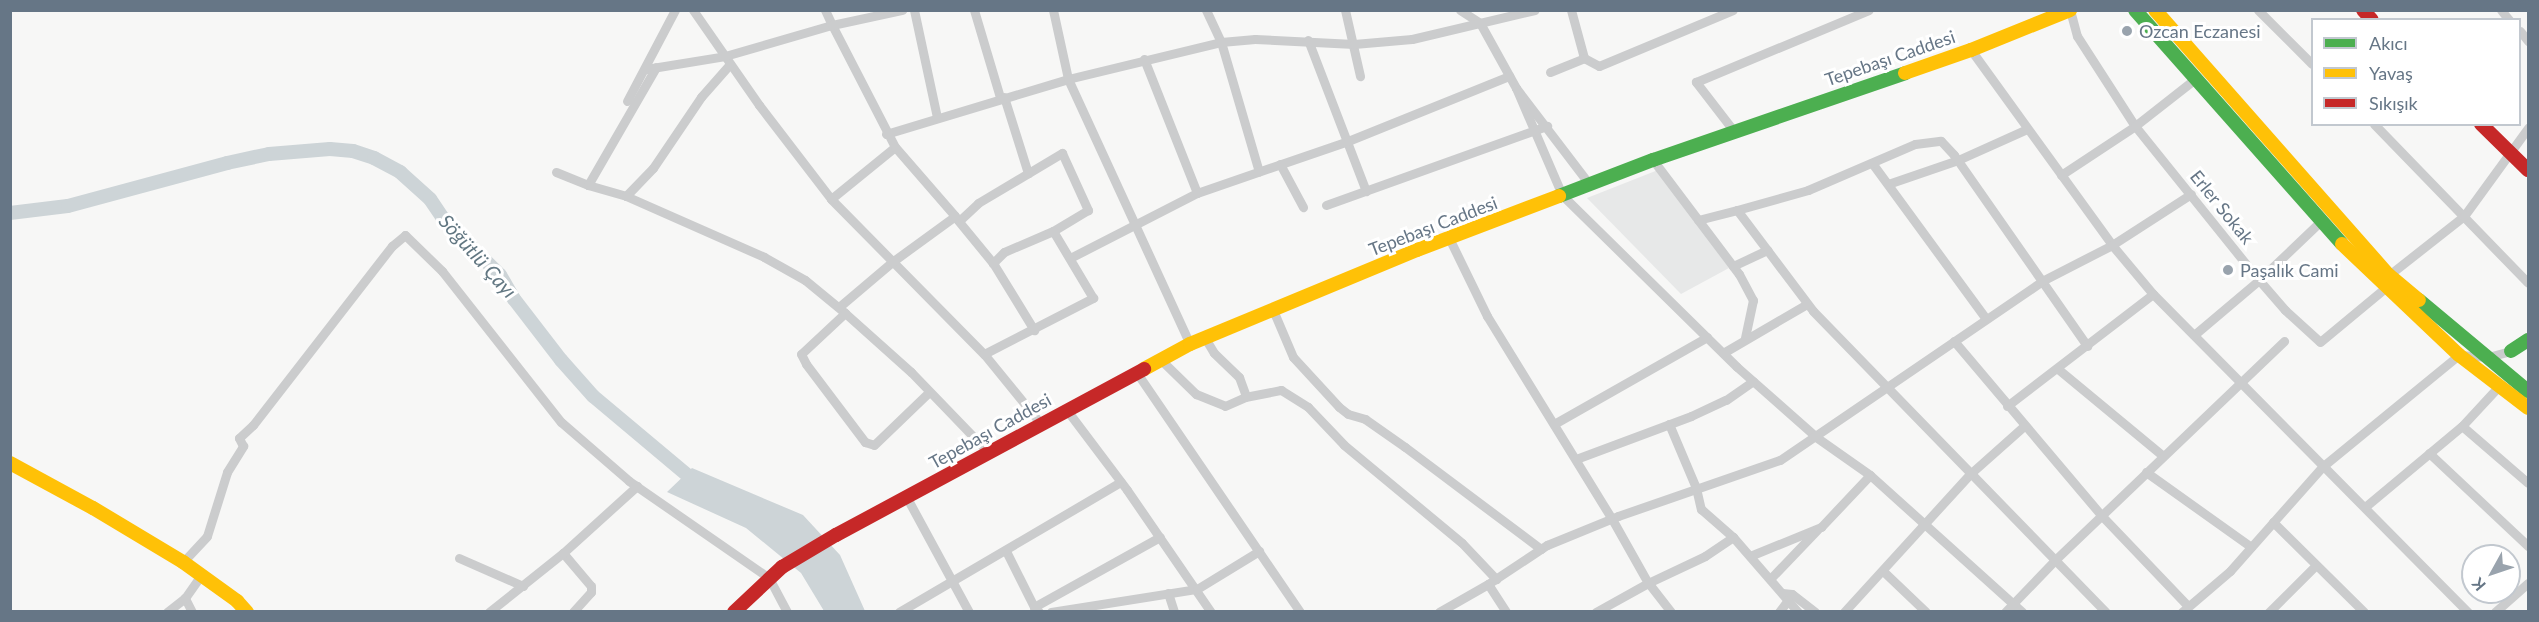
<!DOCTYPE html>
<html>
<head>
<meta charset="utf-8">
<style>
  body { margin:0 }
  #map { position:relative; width:2539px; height:622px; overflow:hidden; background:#f7f7f6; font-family:Lato,sans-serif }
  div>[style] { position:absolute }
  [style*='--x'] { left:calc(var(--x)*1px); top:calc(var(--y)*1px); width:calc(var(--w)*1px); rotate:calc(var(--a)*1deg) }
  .built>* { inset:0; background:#e7e8e8 }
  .water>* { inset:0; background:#cdd4d7 }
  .river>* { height:14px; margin:-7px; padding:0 7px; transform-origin:7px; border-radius:7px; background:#cdd4d7 }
  .street>* { height:9px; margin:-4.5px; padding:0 4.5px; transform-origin:4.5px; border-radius:4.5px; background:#cbcccd }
  .fast>* { height:14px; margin:-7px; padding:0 7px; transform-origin:7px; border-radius:7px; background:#4caf50 }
  .slow>* { height:14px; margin:-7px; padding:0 7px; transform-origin:7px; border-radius:7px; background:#ffc107 }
  .jam>* { height:14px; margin:-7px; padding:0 7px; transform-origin:7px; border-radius:7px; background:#c62828 }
  .dots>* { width:16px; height:16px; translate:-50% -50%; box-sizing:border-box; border:3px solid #fff; border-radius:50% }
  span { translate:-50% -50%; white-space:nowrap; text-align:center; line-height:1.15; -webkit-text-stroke:6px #fff; paint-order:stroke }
  .poi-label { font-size:18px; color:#667686 }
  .left { translate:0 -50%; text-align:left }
  .street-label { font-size:18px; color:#667686 }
  .water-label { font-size:20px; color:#627782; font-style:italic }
  .frame { position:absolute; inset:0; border:12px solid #667686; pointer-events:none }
  .legend { position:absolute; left:2311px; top:18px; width:210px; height:108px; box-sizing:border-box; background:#fff; border:2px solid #c2c8cf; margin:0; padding:8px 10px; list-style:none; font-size:18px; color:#667686 }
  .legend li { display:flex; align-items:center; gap:12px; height:30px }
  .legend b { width:30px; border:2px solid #c2c8cf }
  .north { position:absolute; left:2461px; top:544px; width:60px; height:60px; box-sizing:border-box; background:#fff; border:2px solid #c2c8cf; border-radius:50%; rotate:230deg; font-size:16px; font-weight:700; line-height:24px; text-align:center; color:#667686 }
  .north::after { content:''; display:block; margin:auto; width:21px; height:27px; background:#99a3ad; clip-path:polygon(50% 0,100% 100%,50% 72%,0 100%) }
</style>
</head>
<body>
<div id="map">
  <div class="built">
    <div style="clip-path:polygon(1658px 170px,1729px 268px,1681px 294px,1587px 198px)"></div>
  </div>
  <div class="water">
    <div style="clip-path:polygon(692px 468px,803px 515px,840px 555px,865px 611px,824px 611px,801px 573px,746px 528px,667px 492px)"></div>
  </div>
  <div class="river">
    <div style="--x:10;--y:213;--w:58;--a:-6.9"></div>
    <div style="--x:68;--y:206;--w:165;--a:-15.1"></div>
    <div style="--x:227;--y:163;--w:43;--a:-12.1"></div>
    <div style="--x:269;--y:154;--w:61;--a:-4.7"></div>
    <div style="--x:330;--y:149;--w:23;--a:5"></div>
    <div style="--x:353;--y:151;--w:22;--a:18"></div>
    <div style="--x:374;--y:158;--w:30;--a:28"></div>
    <div style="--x:400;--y:172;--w:40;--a:42"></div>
    <div style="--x:430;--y:199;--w:27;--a:56"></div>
    <div style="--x:445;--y:221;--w:77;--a:44.5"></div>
    <div style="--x:500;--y:275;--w:28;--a:60"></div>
    <div style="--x:514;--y:299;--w:77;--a:52.4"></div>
    <div style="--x:561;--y:360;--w:48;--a:48.4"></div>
    <div style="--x:593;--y:396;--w:138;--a:40"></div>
  </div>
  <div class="street">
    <div style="--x:693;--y:10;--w:116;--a:55.2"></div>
    <div style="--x:759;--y:105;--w:118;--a:52.5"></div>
    <div style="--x:831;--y:199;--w:218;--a:45.4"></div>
    <div style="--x:984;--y:354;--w:90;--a:50.8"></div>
    <div style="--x:914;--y:10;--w:109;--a:77.9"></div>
    <div style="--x:974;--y:10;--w:91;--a:73.4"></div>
    <div style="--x:1053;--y:10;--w:71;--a:77.7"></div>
    <div style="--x:1068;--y:79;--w:292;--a:65.3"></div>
    <div style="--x:1206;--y:10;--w:35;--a:65"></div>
    <div style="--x:1221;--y:42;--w:135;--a:73.7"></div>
    <div style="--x:1345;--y:10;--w:68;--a:77.2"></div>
    <div style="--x:1460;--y:10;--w:24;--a:33"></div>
    <div style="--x:1480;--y:23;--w:74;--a:61"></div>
    <div style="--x:1516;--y:88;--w:122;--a:52.7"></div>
    <div style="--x:1571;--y:10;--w:50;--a:74.8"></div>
    <div style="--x:1584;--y:58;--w:17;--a:28"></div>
    <div style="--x:1599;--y:66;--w:145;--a:-22.7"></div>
    <div style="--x:2070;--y:10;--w:27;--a:75"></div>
    <div style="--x:2077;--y:36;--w:107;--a:57.2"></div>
    <div style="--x:2135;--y:126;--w:198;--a:51.2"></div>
    <div style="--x:2259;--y:280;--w:40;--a:49"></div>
    <div style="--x:2285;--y:310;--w:47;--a:42.4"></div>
    <div style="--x:2320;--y:342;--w:85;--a:-39.7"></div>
    <div style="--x:2258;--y:10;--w:76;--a:45"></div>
    <div style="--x:2501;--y:10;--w:13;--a:51"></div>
    <div style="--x:2520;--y:31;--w:13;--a:51"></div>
    <div style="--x:1308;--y:40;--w:162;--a:69"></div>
    <div style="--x:1971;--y:50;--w:241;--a:54.1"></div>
    <div style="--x:2112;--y:245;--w:64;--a:50.1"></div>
    <div style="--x:2153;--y:294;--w:448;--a:45.3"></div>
    <div style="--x:1144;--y:59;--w:144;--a:68.4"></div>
    <div style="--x:646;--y:69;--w:80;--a:-9.3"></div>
    <div style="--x:725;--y:56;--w:111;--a:-16.2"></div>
    <div style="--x:832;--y:25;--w:17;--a:-115"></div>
    <div style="--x:1550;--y:72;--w:37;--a:-22"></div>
    <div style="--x:1516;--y:88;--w:116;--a:66.7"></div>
    <div style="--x:1562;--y:195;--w:245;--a:44.5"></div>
    <div style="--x:1737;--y:367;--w:106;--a:41.5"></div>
    <div style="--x:1816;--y:437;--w:66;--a:35.1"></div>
    <div style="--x:1870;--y:475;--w:205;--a:42"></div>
    <div style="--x:1004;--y:97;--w:80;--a:72.5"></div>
    <div style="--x:627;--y:101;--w:103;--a:-62.2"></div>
    <div style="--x:2374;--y:124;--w:221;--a:45.9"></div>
    <div style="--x:1733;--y:130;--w:61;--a:-127.6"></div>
    <div style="--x:1696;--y:82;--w:187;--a:-22.6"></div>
    <div style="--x:886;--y:134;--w:190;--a:-16.8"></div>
    <div style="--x:1068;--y:79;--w:157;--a:-13.6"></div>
    <div style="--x:1221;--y:42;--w:34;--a:-5"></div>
    <div style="--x:1255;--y:39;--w:99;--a:2.9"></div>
    <div style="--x:1354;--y:44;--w:58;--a:-4.9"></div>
    <div style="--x:1412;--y:39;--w:126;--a:-13.3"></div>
    <div style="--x:1653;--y:160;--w:143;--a:53"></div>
    <div style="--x:1739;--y:274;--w:30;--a:62"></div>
    <div style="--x:1753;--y:300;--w:39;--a:102"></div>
    <div style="--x:1872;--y:163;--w:193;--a:53.8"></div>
    <div style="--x:1280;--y:164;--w:49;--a:61.9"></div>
    <div style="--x:556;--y:172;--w:35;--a:22"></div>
    <div style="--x:588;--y:185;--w:136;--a:-60"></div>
    <div style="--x:2061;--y:175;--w:89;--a:-33.5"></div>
    <div style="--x:2135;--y:126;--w:76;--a:-38.1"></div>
    <div style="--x:1888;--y:184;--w:74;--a:-18.9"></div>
    <div style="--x:1958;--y:160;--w:76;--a:-24.2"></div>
    <div style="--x:588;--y:185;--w:40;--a:16"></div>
    <div style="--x:626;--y:196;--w:39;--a:-46"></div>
    <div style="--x:653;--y:168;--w:86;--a:-55.9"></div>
    <div style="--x:701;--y:97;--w:44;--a:-48.7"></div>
    <div style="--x:626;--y:196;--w:151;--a:23.8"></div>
    <div style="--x:764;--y:257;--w:47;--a:29.3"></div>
    <div style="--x:805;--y:280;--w:52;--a:39.5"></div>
    <div style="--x:845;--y:313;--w:60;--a:137"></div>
    <div style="--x:801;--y:354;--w:11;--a:63"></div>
    <div style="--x:806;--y:364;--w:98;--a:52.9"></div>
    <div style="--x:865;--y:442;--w:9;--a:18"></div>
    <div style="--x:874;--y:445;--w:75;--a:-43.9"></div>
    <div style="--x:831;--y:199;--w:82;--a:-39.1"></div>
    <div style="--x:895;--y:147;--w:137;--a:-117.3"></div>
    <div style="--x:832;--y:25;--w:72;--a:-12.1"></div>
    <div style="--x:1326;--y:205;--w:235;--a:-19.7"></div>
    <div style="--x:1737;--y:210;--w:74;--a:-15.7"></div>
    <div style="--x:1808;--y:190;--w:116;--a:-23.3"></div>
    <div style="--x:1915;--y:144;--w:26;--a:-7"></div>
    <div style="--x:1941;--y:141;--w:19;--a:47"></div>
    <div style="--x:1954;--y:155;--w:233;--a:55.1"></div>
    <div style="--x:956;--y:218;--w:58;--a:50.6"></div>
    <div style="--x:993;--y:263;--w:79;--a:58.5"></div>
    <div style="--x:1698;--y:220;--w:40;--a:-14.4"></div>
    <div style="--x:1737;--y:210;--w:126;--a:53"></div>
    <div style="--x:1813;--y:311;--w:420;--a:45.8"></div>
    <div style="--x:959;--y:221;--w:26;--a:-43"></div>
    <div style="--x:978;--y:203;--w:98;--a:-30.8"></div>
    <div style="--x:1062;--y:153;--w:63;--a:65.5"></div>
    <div style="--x:1088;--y:210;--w:41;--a:149"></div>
    <div style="--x:1053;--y:231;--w:53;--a:156.8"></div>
    <div style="--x:1004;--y:252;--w:16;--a:135"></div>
    <div style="--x:1449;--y:238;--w:87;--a:64"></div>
    <div style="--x:1487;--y:316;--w:238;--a:58.4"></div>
    <div style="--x:1612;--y:519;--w:73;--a:60.6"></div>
    <div style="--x:1648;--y:583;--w:60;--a:150.9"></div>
    <div style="--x:1070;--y:258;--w:143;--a:-27.1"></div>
    <div style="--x:1197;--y:193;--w:160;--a:-19"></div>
    <div style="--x:1348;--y:141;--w:174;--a:-22"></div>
    <div style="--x:1733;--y:266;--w:38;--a:-25"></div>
    <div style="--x:2389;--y:275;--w:95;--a:-38.2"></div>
    <div style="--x:2464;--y:216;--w:109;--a:-54"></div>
    <div style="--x:839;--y:307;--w:70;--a:-40.3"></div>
    <div style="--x:892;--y:262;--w:78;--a:-36.1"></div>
    <div style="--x:955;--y:216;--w:91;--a:-131"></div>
    <div style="--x:1273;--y:310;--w:51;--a:66.9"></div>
    <div style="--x:1293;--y:357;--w:68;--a:47.4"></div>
    <div style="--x:1339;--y:407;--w:11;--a:38"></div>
    <div style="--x:1348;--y:414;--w:18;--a:16"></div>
    <div style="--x:1365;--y:419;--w:49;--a:35"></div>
    <div style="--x:1405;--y:447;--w:170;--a:36.9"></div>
    <div style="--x:845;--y:313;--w:89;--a:41.8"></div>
    <div style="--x:911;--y:372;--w:112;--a:46.1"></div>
    <div style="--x:2194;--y:335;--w:85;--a:-40.2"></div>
    <div style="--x:2259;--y:280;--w:88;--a:-43.6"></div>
    <div style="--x:1205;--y:338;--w:17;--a:59"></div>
    <div style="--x:1214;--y:353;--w:35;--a:44"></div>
    <div style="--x:1239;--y:377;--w:20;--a:70"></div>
    <div style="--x:1954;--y:341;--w:228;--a:49.8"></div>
    <div style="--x:2101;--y:515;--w:126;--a:46.3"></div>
    <div style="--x:1723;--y:353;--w:97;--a:-30.3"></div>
    <div style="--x:984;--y:354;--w:123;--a:-27.2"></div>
    <div style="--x:1093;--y:298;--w:78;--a:-120.8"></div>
    <div style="--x:1161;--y:360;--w:49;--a:44.2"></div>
    <div style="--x:1196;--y:394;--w:31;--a:22"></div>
    <div style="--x:1225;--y:406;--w:22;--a:-24"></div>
    <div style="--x:1245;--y:397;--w:37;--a:-11"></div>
    <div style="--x:1281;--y:390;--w:32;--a:32"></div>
    <div style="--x:1308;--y:407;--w:52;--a:46.5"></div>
    <div style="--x:1344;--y:445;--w:153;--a:39.7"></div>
    <div style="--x:1462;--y:543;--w:50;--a:46.6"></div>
    <div style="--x:2058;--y:369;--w:136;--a:39.6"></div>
    <div style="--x:1137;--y:373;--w:289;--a:55.7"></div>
    <div style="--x:2007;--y:406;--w:184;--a:-37.5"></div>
    <div style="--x:1066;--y:409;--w:101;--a:53"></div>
    <div style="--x:1127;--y:490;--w:148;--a:55.5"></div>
    <div style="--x:1554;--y:424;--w:176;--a:-29.6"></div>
    <div style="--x:1669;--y:424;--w:69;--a:67.1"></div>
    <div style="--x:1696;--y:488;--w:22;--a:77"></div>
    <div style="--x:1701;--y:509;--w:43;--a:41.2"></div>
    <div style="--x:1733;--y:537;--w:99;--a:49.1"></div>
    <div style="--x:2462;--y:426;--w:87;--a:40.8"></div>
    <div style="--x:2429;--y:453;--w:136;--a:43.2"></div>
    <div style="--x:1576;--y:459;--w:123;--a:-20.5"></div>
    <div style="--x:1691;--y:416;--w:38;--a:-25"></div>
    <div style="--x:1726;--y:400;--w:33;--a:-35"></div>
    <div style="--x:2146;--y:472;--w:129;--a:35.5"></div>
    <div style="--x:907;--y:498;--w:130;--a:61.5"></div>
    <div style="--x:2365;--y:507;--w:126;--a:-39.9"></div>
    <div style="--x:2462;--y:426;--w:56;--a:-47.2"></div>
    <div style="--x:2273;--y:522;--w:128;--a:44.7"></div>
    <div style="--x:1006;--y:551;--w:63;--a:63.4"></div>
    <div style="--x:1034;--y:607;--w:7;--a:45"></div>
    <div style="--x:563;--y:553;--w:43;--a:49.7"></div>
    <div style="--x:591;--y:586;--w:6;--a:90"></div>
    <div style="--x:591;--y:592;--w:27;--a:132"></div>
    <div style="--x:1750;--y:556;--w:77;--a:-22.2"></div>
    <div style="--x:1821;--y:527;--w:71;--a:-46.7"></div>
    <div style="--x:459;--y:558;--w:70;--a:23.6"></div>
    <div style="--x:183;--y:562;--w:35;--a:-47"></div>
    <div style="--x:207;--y:536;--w:67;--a:-72.6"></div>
    <div style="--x:227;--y:472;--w:31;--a:-58"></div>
    <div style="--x:243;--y:446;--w:9;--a:-117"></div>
    <div style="--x:239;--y:438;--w:19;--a:-43"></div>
    <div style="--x:253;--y:425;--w:227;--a:-52.2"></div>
    <div style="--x:392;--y:246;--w:17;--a:-40"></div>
    <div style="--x:405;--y:235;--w:52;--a:44.2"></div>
    <div style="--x:442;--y:271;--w:192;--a:51.8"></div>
    <div style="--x:561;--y:422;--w:90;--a:40.9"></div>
    <div style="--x:629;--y:481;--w:170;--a:34.7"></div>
    <div style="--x:769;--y:578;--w:38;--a:62"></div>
    <div style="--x:1883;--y:571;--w:59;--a:43.6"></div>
    <div style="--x:1770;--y:579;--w:68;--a:-46.2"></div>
    <div style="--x:1488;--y:584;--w:33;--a:57"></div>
    <div style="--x:1168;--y:593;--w:20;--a:72"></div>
    <div style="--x:1782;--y:593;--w:10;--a:6"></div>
    <div style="--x:1792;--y:594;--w:29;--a:38"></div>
    <div style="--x:1034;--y:607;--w:144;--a:-29.1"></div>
    <div style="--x:167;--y:612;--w:23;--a:-38"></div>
    <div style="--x:192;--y:612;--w:16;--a:-117"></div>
    <div style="--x:185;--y:598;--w:28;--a:-55"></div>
    <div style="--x:489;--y:612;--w:95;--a:-38.6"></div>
    <div style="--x:563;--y:553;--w:100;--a:-42.2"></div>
    <div style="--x:899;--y:612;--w:257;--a:-30.4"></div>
    <div style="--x:1051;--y:612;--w:148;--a:-9"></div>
    <div style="--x:1197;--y:589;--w:73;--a:-31.5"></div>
    <div style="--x:1439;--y:612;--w:56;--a:-29.7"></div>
    <div style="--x:1488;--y:584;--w:71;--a:-33.5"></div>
    <div style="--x:1547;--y:545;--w:77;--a:-22.2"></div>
    <div style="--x:1618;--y:516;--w:171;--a:-19.1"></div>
    <div style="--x:1780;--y:460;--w:317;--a:-34.3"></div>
    <div style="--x:2042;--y:281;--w:79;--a:-27.2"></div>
    <div style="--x:2112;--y:245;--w:94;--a:-32.8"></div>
    <div style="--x:1671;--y:612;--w:37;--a:-128"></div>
    <div style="--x:1648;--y:583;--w:63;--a:-25.3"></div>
    <div style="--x:1705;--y:556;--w:34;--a:-34"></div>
    <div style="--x:1779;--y:612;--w:15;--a:-53"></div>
    <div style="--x:1844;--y:612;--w:187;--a:-47.6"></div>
    <div style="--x:1970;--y:474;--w:72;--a:-41.6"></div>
    <div style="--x:2005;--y:612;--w:72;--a:-46.1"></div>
    <div style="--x:2055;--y:560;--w:317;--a:-43.7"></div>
    <div style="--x:2182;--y:612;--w:63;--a:-40.5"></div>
    <div style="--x:2230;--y:571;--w:139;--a:-48.5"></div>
    <div style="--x:2322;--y:467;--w:177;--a:-39.3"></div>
    <div style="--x:2459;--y:355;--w:29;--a:4"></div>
    <div style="--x:2488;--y:357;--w:24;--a:-15"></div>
    <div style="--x:2269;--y:612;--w:66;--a:-45"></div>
    <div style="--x:2495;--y:612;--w:44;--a:-41.3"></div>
  </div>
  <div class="fast">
    <div style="--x:2135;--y:10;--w:312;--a:48.5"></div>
    <div style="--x:1559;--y:196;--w:101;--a:-21"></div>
    <div style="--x:1653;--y:160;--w:267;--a:-19"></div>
    <div style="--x:2419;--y:300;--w:142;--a:39.9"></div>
    <div style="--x:2511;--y:351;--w:20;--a:-33"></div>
  </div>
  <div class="slow">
    <div style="--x:2155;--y:10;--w:354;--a:48.6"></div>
    <div style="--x:2389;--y:275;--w:39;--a:40"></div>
    <div style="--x:1905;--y:73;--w:70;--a:-19.2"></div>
    <div style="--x:1971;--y:50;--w:107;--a:-22"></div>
    <div style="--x:2342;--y:244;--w:161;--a:43.5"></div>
    <div style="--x:2459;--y:355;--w:87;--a:37.5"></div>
    <div style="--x:1144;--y:369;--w:52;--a:-28.5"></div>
    <div style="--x:1190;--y:344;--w:246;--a:-22.5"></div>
    <div style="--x:1417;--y:250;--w:152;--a:-20.8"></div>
    <div style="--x:10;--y:463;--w:94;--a:28.5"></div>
    <div style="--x:93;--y:508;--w:105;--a:31"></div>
    <div style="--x:183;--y:562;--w:67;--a:35.8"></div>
    <div style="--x:237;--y:601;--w:15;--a:48"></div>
  </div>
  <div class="jam">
    <div style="--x:2363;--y:10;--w:13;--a:48"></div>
    <div style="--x:2481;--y:124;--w:66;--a:44.4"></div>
    <div style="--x:734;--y:612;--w:66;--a:-43.2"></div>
    <div style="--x:782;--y:567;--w:63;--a:-30.7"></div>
    <div style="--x:836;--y:535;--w:350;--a:-28.3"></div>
  </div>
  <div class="dots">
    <div style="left:2127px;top:31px;background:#99a3ad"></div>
    <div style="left:2228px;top:270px;background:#99a3ad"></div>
  </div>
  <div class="poi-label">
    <span class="left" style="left:2139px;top:31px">Ozcan Eczanesi</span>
    <span class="left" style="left:2240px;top:270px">Paşalık Cami</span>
  </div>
  <div class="street-label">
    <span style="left:1890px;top:58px;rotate:-19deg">Tepebaşı Caddesi</span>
    <span style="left:2222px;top:207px;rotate:51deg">Erler Sokak</span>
    <span style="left:1433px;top:226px;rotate:-21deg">Tepebaşı Caddesi</span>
    <span style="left:990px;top:431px;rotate:-29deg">Tepebaşı Caddesi</span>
  </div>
  <div class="water-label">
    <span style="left:478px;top:256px;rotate:48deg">Söğütlü Çayı</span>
  </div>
  <div class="frame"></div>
  <ul class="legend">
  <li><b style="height:8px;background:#4caf50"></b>Akıcı</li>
  <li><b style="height:8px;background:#ffc107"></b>Yavaş</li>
  <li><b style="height:8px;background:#c62828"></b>Sıkışık</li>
  </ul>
  <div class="north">K</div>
</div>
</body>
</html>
